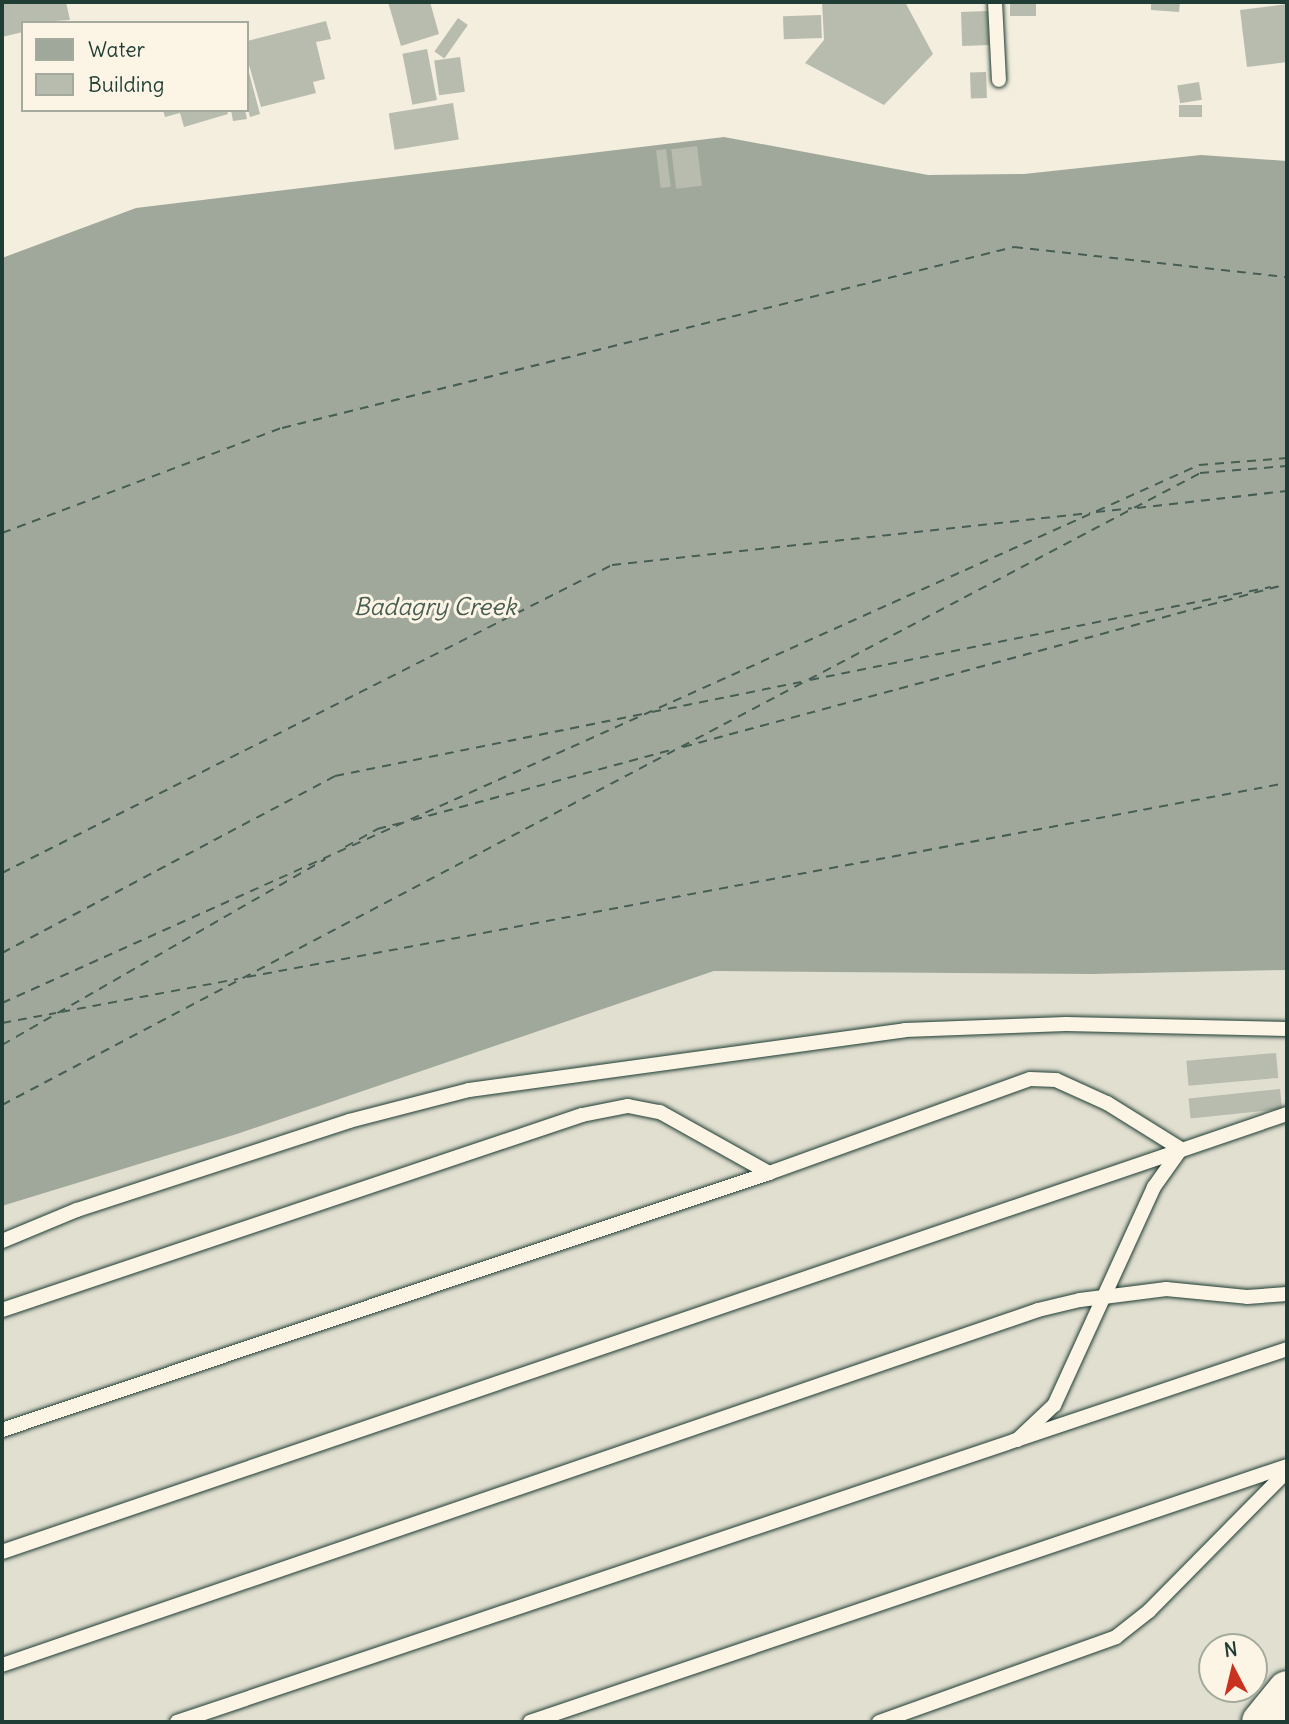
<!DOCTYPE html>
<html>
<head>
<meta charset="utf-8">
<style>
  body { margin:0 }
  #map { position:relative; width:1289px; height:1724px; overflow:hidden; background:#f3eede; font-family:Delius,sans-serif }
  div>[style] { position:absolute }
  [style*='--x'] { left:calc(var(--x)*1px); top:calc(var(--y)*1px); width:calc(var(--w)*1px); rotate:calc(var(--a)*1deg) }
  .built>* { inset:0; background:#e1dfd0 }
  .water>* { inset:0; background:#a0a89b }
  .ferry>* { height:2px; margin-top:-1px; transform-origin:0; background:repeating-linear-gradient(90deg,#465d53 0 9px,transparent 0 16px) }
  .building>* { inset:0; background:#b8bcae; transform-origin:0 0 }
  .roads { filter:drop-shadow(0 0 2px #1f3d34) drop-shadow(0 0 2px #1f3d34) }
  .service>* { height:14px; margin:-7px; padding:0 7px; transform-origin:7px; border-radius:7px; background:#fcf5e5 }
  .motorway>* { height:38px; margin:-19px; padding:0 19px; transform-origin:19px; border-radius:19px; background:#fcf5e5 }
  span { translate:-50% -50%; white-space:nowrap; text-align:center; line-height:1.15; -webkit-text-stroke:6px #fcf5e5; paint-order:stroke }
  .water-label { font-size:24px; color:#465d53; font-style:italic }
  .frame { position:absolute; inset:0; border:4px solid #1f3d34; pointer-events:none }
  .legend { position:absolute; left:21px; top:21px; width:228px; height:91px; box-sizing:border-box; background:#fcf5e5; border:2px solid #a4ab9e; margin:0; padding:9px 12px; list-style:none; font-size:21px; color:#1f3d34 }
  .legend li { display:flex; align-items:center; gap:14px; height:35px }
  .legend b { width:35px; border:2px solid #a4ab9e }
  .north { position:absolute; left:1198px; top:1633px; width:70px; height:70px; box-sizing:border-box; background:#fcf5e5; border:2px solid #a4ab9e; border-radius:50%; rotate:353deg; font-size:19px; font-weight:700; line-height:28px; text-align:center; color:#1f3d34 }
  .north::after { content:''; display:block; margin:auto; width:24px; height:32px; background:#c8321e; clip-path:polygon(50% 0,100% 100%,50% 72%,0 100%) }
</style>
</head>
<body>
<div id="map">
  <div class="built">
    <div style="clip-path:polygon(evenodd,1287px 970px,1287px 1722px,2px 1722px,2px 1206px,237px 1134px,714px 971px,1093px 974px,1287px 970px,1212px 1647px,1254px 1647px,1254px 1689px,1212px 1689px,1212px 1647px)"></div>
  </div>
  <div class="water">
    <div style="clip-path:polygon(724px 137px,928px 175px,1024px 174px,1201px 155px,1287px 161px,1287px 970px,1093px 974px,714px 971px,237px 1134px,2px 1206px,2px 258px,136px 208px)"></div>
  </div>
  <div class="ferry">
    <div style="--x:1137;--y:508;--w:151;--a:-6.5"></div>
    <div style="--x:1096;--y:512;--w:36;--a:-6"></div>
    <div style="--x:2;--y:533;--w:299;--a:-20.6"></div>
    <div style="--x:282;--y:428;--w:754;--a:-13.89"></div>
    <div style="--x:1014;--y:247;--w:275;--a:6.3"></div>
    <div style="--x:810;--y:680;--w:470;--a:-11.4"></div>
    <div style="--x:652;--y:712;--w:152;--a:-11.4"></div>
    <div style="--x:683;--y:747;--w:626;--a:-15.1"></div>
    <div style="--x:413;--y:820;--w:270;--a:-15.2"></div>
    <div style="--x:345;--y:847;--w:37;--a:-29"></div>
    <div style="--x:377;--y:829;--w:25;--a:-14"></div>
    <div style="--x:2;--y:873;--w:683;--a:-26.79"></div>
    <div style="--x:612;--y:565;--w:481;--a:-6.2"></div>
    <div style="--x:2;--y:953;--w:377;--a:-28"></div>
    <div style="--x:335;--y:776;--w:314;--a:-11.4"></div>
    <div style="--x:247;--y:977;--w:1058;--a:-10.57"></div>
    <div style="--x:2;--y:1003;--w:1312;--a:-24.2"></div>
    <div style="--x:1199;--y:465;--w:88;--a:-4.5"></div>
    <div style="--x:61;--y:1012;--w:180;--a:-10.6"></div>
    <div style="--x:2;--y:1023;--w:55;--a:-10.5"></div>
    <div style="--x:2;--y:1045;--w:373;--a:-29.9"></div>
    <div style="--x:2;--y:1105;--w:1354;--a:-27.81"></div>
    <div style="--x:1200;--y:473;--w:87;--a:-4.6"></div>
  </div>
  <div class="building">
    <div style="clip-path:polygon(66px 2px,70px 20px,23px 23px,23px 32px,2px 37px,2px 3px)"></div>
    <div style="clip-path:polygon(388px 2px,430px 2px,439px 34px,401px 46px)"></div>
    <div style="clip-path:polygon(822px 2px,905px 2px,933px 54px,884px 105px,805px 63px,824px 40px)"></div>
    <div style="left:1010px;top:2px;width:26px;height:14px"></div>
    <div style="clip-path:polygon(1151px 2px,1180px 2px,1179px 12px,1151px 10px)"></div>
    <div style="clip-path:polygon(1287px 4px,1287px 62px,1247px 67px,1240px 10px)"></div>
    <div style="left:988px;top:11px;width:34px;height:27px;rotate:88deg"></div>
    <div style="left:821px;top:15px;width:23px;height:38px;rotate:88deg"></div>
    <div style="left:458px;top:18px;width:12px;height:41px;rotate:35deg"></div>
    <div style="clip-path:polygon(326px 21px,331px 39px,316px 42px,325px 79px,313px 82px,316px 93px,261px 107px,247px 58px,247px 41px)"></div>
    <div style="left:427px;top:49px;width:52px;height:25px;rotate:79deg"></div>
    <div style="left:460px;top:57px;width:35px;height:26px;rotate:82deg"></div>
    <div style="clip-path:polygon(247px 65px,260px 114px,250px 117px,247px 105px)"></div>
    <div style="left:986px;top:72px;width:26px;height:16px;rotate:88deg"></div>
    <div style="left:1199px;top:82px;width:18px;height:22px;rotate:81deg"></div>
    <div style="left:453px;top:103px;width:37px;height:65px;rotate:81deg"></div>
    <div style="left:1202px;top:105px;width:12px;height:23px;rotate:90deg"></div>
    <div style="clip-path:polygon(163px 110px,227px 110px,228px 114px,184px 127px,180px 113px,165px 117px)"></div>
    <div style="clip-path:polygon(231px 110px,245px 110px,247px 119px,233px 121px)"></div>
    <div style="left:697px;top:146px;width:40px;height:26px;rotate:83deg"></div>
    <div style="left:666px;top:149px;width:38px;height:10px;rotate:83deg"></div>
    <div style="left:1276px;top:1053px;width:25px;height:90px;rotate:85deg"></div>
    <div style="left:1280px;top:1089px;width:20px;height:92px;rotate:84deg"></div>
  </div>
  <div class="roads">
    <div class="service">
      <div style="--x:995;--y:2;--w:78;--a:87.1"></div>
      <div style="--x:2;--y:1241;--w:81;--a:-22.5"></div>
      <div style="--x:77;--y:1210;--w:286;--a:-18.1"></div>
      <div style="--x:349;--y:1121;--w:124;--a:-14.5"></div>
      <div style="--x:469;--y:1090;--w:440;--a:-7.8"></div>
      <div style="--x:905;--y:1030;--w:161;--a:-2.1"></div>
      <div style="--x:1066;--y:1024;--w:221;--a:1.3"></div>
      <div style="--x:2;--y:1310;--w:612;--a:-18.58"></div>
      <div style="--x:582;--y:1115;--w:47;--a:-11.1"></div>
      <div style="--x:628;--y:1106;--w:33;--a:11"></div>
      <div style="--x:660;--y:1112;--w:125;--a:29.2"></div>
      <div style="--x:2;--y:1430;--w:809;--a:-18.52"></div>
      <div style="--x:769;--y:1173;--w:277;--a:-19.8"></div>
      <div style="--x:1030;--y:1079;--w:26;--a:2"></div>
      <div style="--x:1056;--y:1080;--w:56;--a:24.3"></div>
      <div style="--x:1107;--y:1103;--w:87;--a:31.9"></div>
      <div style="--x:1181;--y:1149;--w:47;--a:125.4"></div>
      <div style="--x:1154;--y:1187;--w:240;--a:114.6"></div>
      <div style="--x:1054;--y:1405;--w:51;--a:136.6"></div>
      <div style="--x:2;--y:1552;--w:1358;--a:-18.82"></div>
      <div style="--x:2;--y:1665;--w:1095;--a:-18.91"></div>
      <div style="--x:1038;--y:1310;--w:43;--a:-13.4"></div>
      <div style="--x:1080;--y:1300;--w:87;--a:-7.3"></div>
      <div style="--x:1166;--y:1289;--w:81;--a:5.6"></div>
      <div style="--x:1247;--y:1297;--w:40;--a:-4.3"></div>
      <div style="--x:177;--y:1722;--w:1171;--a:-18.57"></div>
      <div style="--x:530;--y:1722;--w:799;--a:-18.68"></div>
      <div style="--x:879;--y:1722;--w:252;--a:-19.7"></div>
      <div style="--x:1116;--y:1637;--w:42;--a:-38.2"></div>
      <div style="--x:1149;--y:1611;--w:197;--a:-45.4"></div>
    </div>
    <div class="motorway">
      <div style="--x:1261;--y:1722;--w:41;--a:-50.9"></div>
    </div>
  </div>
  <div class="water-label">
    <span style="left:435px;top:607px">Badagry Creek</span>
  </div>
  <div class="frame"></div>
  <ul class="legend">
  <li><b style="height:19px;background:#a0a89b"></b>Water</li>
  <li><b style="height:19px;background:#b8bcae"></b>Building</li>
  </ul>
  <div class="north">N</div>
</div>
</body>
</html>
